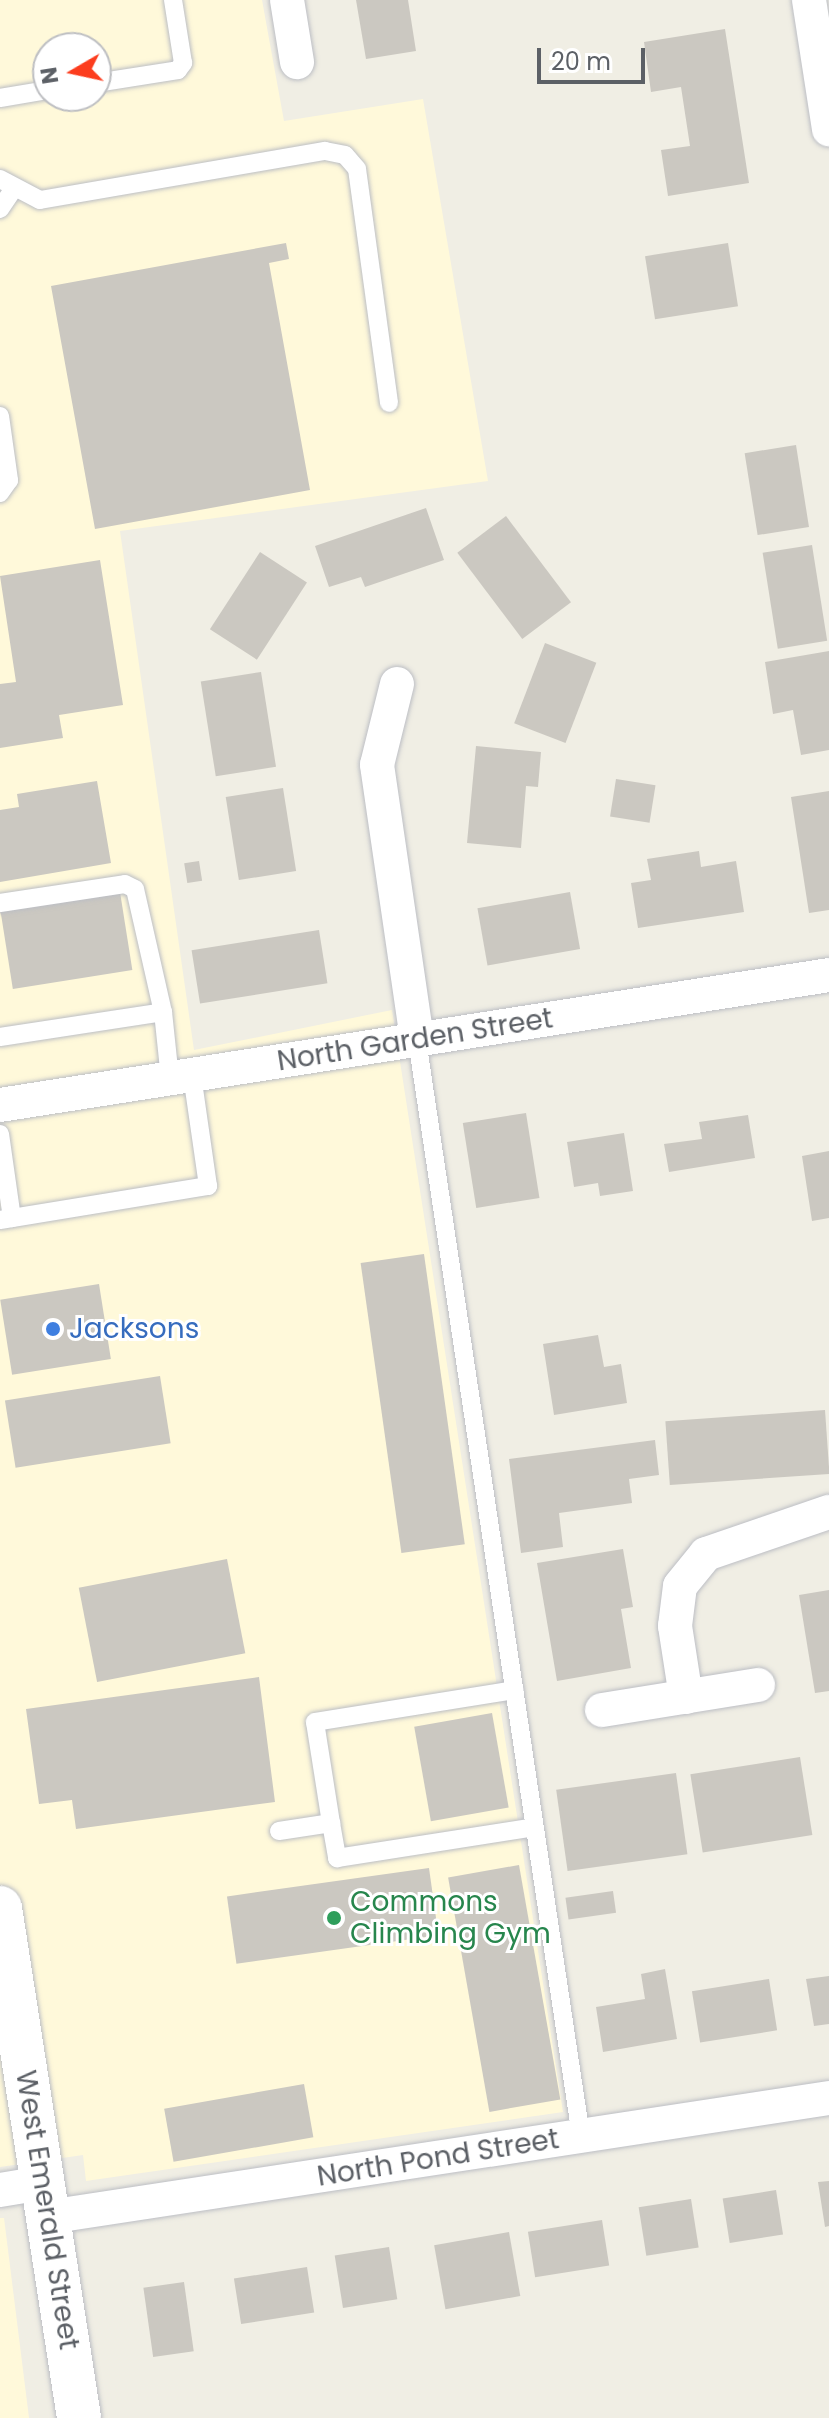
<!DOCTYPE html>
<html>
<head>
<meta charset="utf-8">
<style>
  body { margin:0 }
  #map { position:relative; width:829px; height:2418px; overflow:hidden; background:#f0eee4; font-family:Poppins,sans-serif }
  div>[style] { position:absolute }
  [style*='--x'] { left:calc(var(--x)*1px); top:calc(var(--y)*1px); width:calc(var(--w)*1px); rotate:calc(var(--a)*1deg) }
  .commercial>* { inset:0; background:#fff9da }
  .building>* { inset:0; background:#cbc8c1; transform-origin:0 0 }
  .roads { filter:drop-shadow(0 0 2px #bcbec4) drop-shadow(0 0 2px #bcbec4) }
  .lane>* { height:18px; margin:-9px; padding:0 9px; transform-origin:9px; border-radius:9px; background:#fff }
  .street>* { height:34px; margin:-17px; padding:0 17px; transform-origin:17px; border-radius:17px; background:#fff }
  .secondary>* { height:44px; margin:-22px; padding:0 22px; transform-origin:22px; border-radius:22px; background:#fff }
  .dots>* { width:22px; height:22px; translate:-50% -50%; box-sizing:border-box; border:4px solid #fff; border-radius:50% }
  span { translate:-50% -50%; white-space:nowrap; text-align:center; line-height:1.15; -webkit-text-stroke:6px #fff; paint-order:stroke }
  .street-label { font-size:28px; color:#5c6066 }
  .shop-label { font-size:28px; color:#366cbe }
  .left { translate:0 -50%; text-align:left }
  .leisure-label { font-size:28px; color:#27864d }
  .north { position:absolute; left:32px; top:32px; width:80px; height:80px; box-sizing:border-box; background:#fff; border:2px solid #bebfc2; border-radius:50%; rotate:261deg; font-size:22px; font-weight:700; line-height:32px; text-align:center; color:#5c6066 }
  .north::after { content:''; display:block; margin:auto; width:28px; height:36px; background:#fc3d1e; clip-path:polygon(50% 0,100% 100%,50% 72%,0 100%) }
  .scale { position:absolute; left:537px; top:48px; width:108px; height:36px; box-sizing:border-box; border:4px solid #5c6066; border-top:0; padding-left:10px; font-size:24px; line-height:28px; white-space:nowrap; color:#5c6066; -webkit-text-stroke:6px #fff; paint-order:stroke }
</style>
</head>
<body>
<div id="map">
  <div class="commercial">
    <div style="clip-path:polygon(evenodd,0 0,262px 0,284px 121px,423px 99px,488px 481px,120px 531px,194px 1050px,392px 1010px,563px 2112px,86px 2181px,83px 2155px,0 2167px,0 0,48px 48px,96px 48px,96px 96px,48px 96px,48px 48px)"></div>
    <div style="clip-path:polygon(0 2218px,4px 2218px,29px 2418px,0 2418px)"></div>
  </div>
  <div class="building">
    <div style="clip-path:polygon(356px 0,408px 0,416px 51px,366px 59px)"></div>
    <div style="clip-path:polygon(725px 29px,749px 183px,668px 196px,661px 150px,690px 146px,681px 87px,651px 92px,644px 42px)"></div>
    <div style="clip-path:polygon(286px 243px,289px 259px,269px 263px,310px 490px,95px 529px,51px 286px)"></div>
    <div style="left:728px;top:243px;width:64px;height:84px;rotate:81deg"></div>
    <div style="left:796px;top:445px;width:83px;height:52px;rotate:81deg"></div>
    <div style="clip-path:polygon(426px 508px,444px 560px,365px 587px,361px 577px,329px 587px,315px 546px)"></div>
    <div style="left:506px;top:516px;width:108px;height:61px;rotate:53deg"></div>
    <div style="left:812px;top:545px;width:97px;height:50px;rotate:81deg"></div>
    <div style="left:260px;top:552px;width:56px;height:92px;rotate:33deg"></div>
    <div style="clip-path:polygon(100px 560px,123px 705px,59px 715px,63px 738px,0 748px,0 684px,16px 682px,0 576px)"></div>
    <div style="left:545px;top:643px;width:55px;height:86px;rotate:21deg"></div>
    <div style="clip-path:polygon(829px 651px,829px 750px,801px 755px,793px 710px,773px 714px,765px 662px)"></div>
    <div style="left:261px;top:672px;width:96px;height:61px;rotate:81deg"></div>
    <div style="clip-path:polygon(476px 746px,541px 752px,538px 787px,526px 786px,521px 848px,467px 843px)"></div>
    <div style="left:616px;top:779px;width:40px;height:38px;rotate:9deg"></div>
    <div style="clip-path:polygon(97px 781px,111px 863px,0 882px,0 810px,19px 807px,17px 794px)"></div>
    <div style="left:283px;top:788px;width:84px;height:58px;rotate:81deg"></div>
    <div style="clip-path:polygon(829px 791px,829px 910px,809px 913px,791px 797px)"></div>
    <div style="clip-path:polygon(699px 851px,701px 867px,736px 861px,744px 912px,638px 928px,631px 883px,651px 880px,647px 859px)"></div>
    <div style="left:199px;top:861px;width:20px;height:15px;rotate:81deg"></div>
    <div style="left:120px;top:892px;width:79px;height:121px;rotate:81deg"></div>
    <div style="left:570px;top:892px;width:58px;height:94px;rotate:80deg"></div>
    <div style="left:319px;top:930px;width:54px;height:129px;rotate:81deg"></div>
    <div style="left:526px;top:1113px;width:86px;height:64px;rotate:81deg"></div>
    <div style="clip-path:polygon(748px 1115px,755px 1158px,669px 1172px,664px 1144px,702px 1139px,699px 1122px)"></div>
    <div style="clip-path:polygon(624px 1133px,633px 1191px,600px 1196px,598px 1183px,574px 1187px,567px 1142px)"></div>
    <div style="clip-path:polygon(829px 1151px,829px 1218px,812px 1221px,802px 1156px)"></div>
    <div style="left:424px;top:1254px;width:293px;height:64px;rotate:82deg"></div>
    <div style="left:99px;top:1284px;width:76px;height:100px;rotate:81deg"></div>
    <div style="clip-path:polygon(598px 1335px,604px 1367px,621px 1364px,627px 1403px,554px 1415px,543px 1344px)"></div>
    <div style="left:160px;top:1376px;width:68px;height:157px;rotate:81deg"></div>
    <div style="left:825px;top:1410px;width:64px;height:160px;rotate:86deg"></div>
    <div style="clip-path:polygon(655px 1440px,659px 1475px,629px 1479px,632px 1503px,559px 1513px,563px 1547px,521px 1553px,509px 1459px)"></div>
    <div style="clip-path:polygon(623px 1549px,633px 1607px,621px 1609px,631px 1668px,557px 1681px,537px 1563px)"></div>
    <div style="left:227px;top:1559px;width:96px;height:151px;rotate:79deg"></div>
    <div style="clip-path:polygon(829px 1590px,829px 1691px,815px 1693px,799px 1595px)"></div>
    <div style="clip-path:polygon(259px 1677px,275px 1802px,76px 1829px,72px 1800px,39px 1804px,26px 1709px)"></div>
    <div style="left:492px;top:1713px;width:96px;height:79px;rotate:80deg"></div>
    <div style="left:800px;top:1757px;width:79px;height:111px;rotate:81deg"></div>
    <div style="left:676px;top:1773px;width:82px;height:121px;rotate:82deg"></div>
    <div style="left:519px;top:1865px;width:238px;height:72px;rotate:80deg"></div>
    <div style="left:429px;top:1868px;width:68px;height:204px;rotate:82deg"></div>
    <div style="left:613px;top:1891px;width:22px;height:48px;rotate:82deg"></div>
    <div style="clip-path:polygon(665px 1969px,677px 2039px,603px 2052px,596px 2007px,645px 1999px,641px 1974px)"></div>
    <div style="clip-path:polygon(829px 1976px,829px 2024px,814px 2026px,806px 1979px)"></div>
    <div style="left:769px;top:1979px;width:52px;height:78px;rotate:81deg"></div>
    <div style="left:304px;top:2084px;width:54px;height:142px;rotate:80deg"></div>
    <div style="clip-path:polygon(829px 2181px,829px 2226px,825px 2227px,818px 2182px)"></div>
    <div style="left:776px;top:2190px;width:45px;height:54px;rotate:81deg"></div>
    <div style="left:691px;top:2199px;width:49px;height:53px;rotate:81deg"></div>
    <div style="left:602px;top:2220px;width:46px;height:75px;rotate:81deg"></div>
    <div style="left:509px;top:2232px;width:65px;height:76px;rotate:80deg"></div>
    <div style="left:389px;top:2247px;width:53px;height:55px;rotate:81deg"></div>
    <div style="left:307px;top:2267px;width:46px;height:74px;rotate:81deg"></div>
    <div style="left:184px;top:2282px;width:70px;height:41px;rotate:82deg"></div>
  </div>
  <div class="roads">
    <div class="lane">
      <div style="--x:96;--y:83;--w:83;--a:-9"></div>
      <div style="--x:178;--y:70;--w:9;--a:-54"></div>
      <div style="--x:183;--y:63;--w:64;--a:-99"></div>
      <div style="--x:0;--y:98;--w:49;--a:-9.5"></div>
      <div style="--x:0;--y:179;--w:45;--a:27.7"></div>
      <div style="--x:40;--y:200;--w:289;--a:-9.8"></div>
      <div style="--x:325;--y:151;--w:20;--a:11"></div>
      <div style="--x:345;--y:155;--w:18;--a:49"></div>
      <div style="--x:357;--y:169;--w:236;--a:82.2"></div>
      <div style="--x:0;--y:209;--w:25;--a:-56"></div>
      <div style="--x:0;--y:416;--w:65;--a:82"></div>
      <div style="--x:9;--y:480;--w:16;--a:125"></div>
      <div style="--x:0;--y:903;--w:126;--a:-8.6"></div>
      <div style="--x:125;--y:884;--w:11;--a:27"></div>
      <div style="--x:135;--y:889;--w:126;--a:77.2"></div>
      <div style="--x:0;--y:1037;--w:165;--a:-8.7"></div>
      <div style="--x:163;--y:1012;--w:67;--a:84"></div>
      <div style="--x:417;--y:1040;--w:1108;--a:81.49"></div>
      <div style="--x:0;--y:1134;--w:85;--a:81.9"></div>
      <div style="--x:0;--y:1220;--w:211;--a:-9.3"></div>
      <div style="--x:208;--y:1186;--w:112;--a:-98.2"></div>
      <div style="--x:331;--y:1823;--w:36;--a:80"></div>
      <div style="--x:337;--y:1858;--w:200;--a:-8.9"></div>
      <div style="--x:279;--y:1831;--w:53;--a:-8.7"></div>
      <div style="--x:331;--y:1823;--w:102;--a:-99"></div>
      <div style="--x:315;--y:1722;--w:202;--a:-9.1"></div>
    </div>
    <div class="street">
      <div style="--x:287;--y:0;--w:63;--a:80.8"></div>
      <div style="--x:809;--y:0;--w:131;--a:81.2"></div>
      <div style="--x:397;--y:684;--w:83;--a:103.9"></div>
      <div style="--x:377;--y:765;--w:278;--a:81.7"></div>
      <div style="--x:0;--y:1105;--w:839;--a:-8.91"></div>
      <div style="--x:686;--y:1697;--w:72;--a:-98.8"></div>
      <div style="--x:675;--y:1626;--w:40;--a:-82.9"></div>
      <div style="--x:680;--y:1586;--w:41;--a:-50.9"></div>
      <div style="--x:706;--y:1554;--w:130;--a:-18.9"></div>
      <div style="--x:602;--y:1710;--w:158;--a:-9.1"></div>
      <div style="--x:0;--y:2190;--w:43;--a:-9.5"></div>
      <div style="--x:48;--y:2217;--w:790;--a:-8.66"></div>
    </div>
    <div class="secondary">
      <div style="--x:0;--y:1908;--w:516;--a:81.19"></div>
    </div>
  </div>
  <div class="dots">
    <div style="left:53px;top:1329px;background:#3f7fe0"></div>
    <div style="left:334px;top:1918px;background:#2e9e5b"></div>
  </div>
  <div class="street-label">
    <span style="left:415px;top:1040px;rotate:-9deg">North Garden Street</span>
    <span style="left:438px;top:2158px;rotate:-9deg">North Pond Street</span>
    <span style="left:47px;top:2210px;rotate:81deg">West Emerald Street</span>
  </div>
  <div class="shop-label">
    <span class="left" style="left:69px;top:1329px">Jacksons</span>
  </div>
  <div class="leisure-label">
    <span class="left" style="left:350px;top:1918px">Commons<br>Climbing Gym</span>
  </div>
  <div class="north">N</div>
  <div class="scale">20 m</div>
</div>
</body>
</html>
